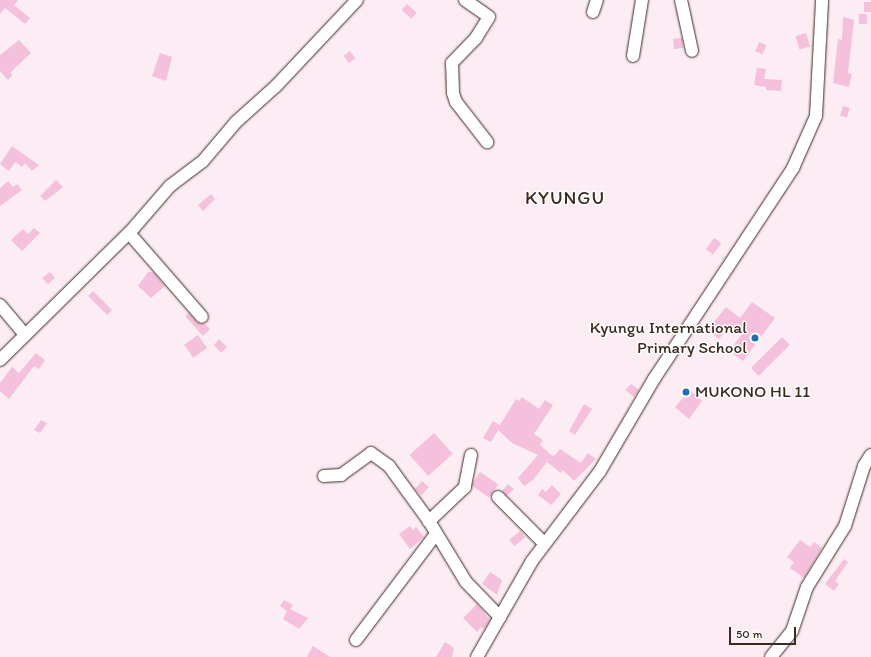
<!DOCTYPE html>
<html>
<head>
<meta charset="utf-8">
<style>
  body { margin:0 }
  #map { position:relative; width:871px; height:657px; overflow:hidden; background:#fcecf4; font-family:Itim,sans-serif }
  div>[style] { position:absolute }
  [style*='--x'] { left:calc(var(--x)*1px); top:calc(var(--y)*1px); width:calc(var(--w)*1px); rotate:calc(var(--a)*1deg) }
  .building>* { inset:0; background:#f5c0db; transform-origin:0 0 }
  .roads { filter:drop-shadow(0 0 1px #3b2a1e) drop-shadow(0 0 1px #3b2a1e) }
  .minor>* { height:12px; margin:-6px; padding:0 6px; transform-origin:6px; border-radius:6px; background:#fff }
  .dots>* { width:11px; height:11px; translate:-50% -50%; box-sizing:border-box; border:2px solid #fff; border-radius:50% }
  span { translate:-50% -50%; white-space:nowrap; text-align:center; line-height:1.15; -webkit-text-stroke:3px #fff; paint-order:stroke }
  .poi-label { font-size:17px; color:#3b2a1e }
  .right { translate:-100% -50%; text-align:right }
  .left { translate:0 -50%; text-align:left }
  .quarter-label { font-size:19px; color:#3b2a1e; letter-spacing:1px }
  .scale { position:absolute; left:729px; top:627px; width:67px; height:18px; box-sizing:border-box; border:2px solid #3b2a1e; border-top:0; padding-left:5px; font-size:12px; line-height:14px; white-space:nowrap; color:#3b2a1e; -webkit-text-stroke:3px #fff; paint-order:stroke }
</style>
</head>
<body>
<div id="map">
  <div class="building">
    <div style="clip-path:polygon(0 0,18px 0,14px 5px,30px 18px,25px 24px,5px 8px,0 14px)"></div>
    <div style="left:864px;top:2px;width:7px;height:10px"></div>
    <div style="left:407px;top:4px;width:13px;height:8px;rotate:42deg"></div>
    <div style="left:859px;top:14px;width:8px;height:10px"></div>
    <div style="clip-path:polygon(843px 17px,854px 20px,848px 73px,852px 74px,849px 87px,833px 83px,838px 39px,842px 40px)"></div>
    <div style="left:806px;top:33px;width:14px;height:11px;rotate:73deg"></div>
    <div style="left:682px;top:38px;width:10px;height:9px;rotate:84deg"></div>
    <div style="clip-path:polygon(19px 40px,31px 53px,11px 72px,12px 76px,8px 80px,0 71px,0 55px)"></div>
    <div style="left:759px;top:42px;width:8px;height:10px;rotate:23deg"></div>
    <div style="left:350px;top:51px;width:9px;height:8px;rotate:54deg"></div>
    <div style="clip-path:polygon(160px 53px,172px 57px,166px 81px,152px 76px)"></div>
    <div style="clip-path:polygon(757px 68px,766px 69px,764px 79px,782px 80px,781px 91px,766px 90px,766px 87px,754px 85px)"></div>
    <div style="left:843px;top:106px;width:7px;height:10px;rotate:16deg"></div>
    <div style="clip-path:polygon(12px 146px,26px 156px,39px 165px,32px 171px,25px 163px,22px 167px,15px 162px,9px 171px,0 164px)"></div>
    <div style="clip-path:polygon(56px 180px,63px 187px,45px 201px,40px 196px)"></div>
    <div style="clip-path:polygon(8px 181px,13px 187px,17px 184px,22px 190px,0 206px,0 188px)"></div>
    <div style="clip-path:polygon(211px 194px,215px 199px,203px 211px,198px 205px)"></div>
    <div style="clip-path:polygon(34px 228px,40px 233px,22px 251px,11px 240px,23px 229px,28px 234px)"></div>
    <div style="left:714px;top:238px;width:9px;height:14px;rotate:36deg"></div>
    <div style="clip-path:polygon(50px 272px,55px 278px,48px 284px,42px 278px)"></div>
    <div style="clip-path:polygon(148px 272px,153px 272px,165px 286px,151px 298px,138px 286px)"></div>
    <div style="left:93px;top:291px;width:27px;height:7px;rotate:45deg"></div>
    <div style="clip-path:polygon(752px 302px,775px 318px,743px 361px,729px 351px,742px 334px,730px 325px,719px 339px,708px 330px,726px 307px,740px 318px)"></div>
    <div style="clip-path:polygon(189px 313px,197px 322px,205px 324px,210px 329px,203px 336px,185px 316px)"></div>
    <div style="left:198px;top:335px;width:16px;height:17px;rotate:55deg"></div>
    <div style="left:782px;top:337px;width:11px;height:44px;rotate:45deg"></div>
    <div style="clip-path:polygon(219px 339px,227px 347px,221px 353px,214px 345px)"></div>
    <div style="clip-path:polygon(36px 353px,45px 360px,39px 369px,34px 366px,9px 399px,0 391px,0 383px,12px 367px,19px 373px)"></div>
    <div style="clip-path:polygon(631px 384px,639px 390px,634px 397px,625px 390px)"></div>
    <div style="clip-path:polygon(690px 390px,702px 401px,689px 419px,675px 407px)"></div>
    <div style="clip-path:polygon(522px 397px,539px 409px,545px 400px,553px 405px,534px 434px,543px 440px,540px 445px,550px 454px,554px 456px,560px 449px,581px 463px,588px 453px,596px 459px,574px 481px,563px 470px,561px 473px,547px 462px,533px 480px,524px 486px,518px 478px,538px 455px,512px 443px,498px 430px,491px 442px,483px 438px,493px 421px,500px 425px,516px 399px,519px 401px)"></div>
    <div style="clip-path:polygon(584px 404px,592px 409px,575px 435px,569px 431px)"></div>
    <div style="clip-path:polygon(41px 420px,47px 423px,40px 433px,34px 430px)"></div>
    <div style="left:434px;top:433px;width:28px;height:33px;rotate:48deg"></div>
    <div style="left:480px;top:472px;width:22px;height:16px;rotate:34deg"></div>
    <div style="left:422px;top:481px;width:9px;height:11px;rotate:41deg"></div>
    <div style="clip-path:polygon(508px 484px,514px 489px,507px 496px,502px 491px)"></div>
    <div style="clip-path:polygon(552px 485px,561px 494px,551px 505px,538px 495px,542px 489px,546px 492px)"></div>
    <div style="clip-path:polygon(410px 526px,413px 530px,416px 527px,424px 537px,410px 549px,399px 534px)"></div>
    <div style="left:520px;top:531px;width:8px;height:14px;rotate:50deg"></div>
    <div style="clip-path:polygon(800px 540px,810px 547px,814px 542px,822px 548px,804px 578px,790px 568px,794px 562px,787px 557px)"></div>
    <div style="clip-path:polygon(844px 559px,848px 562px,835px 581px,839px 584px,834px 591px,825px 584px)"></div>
    <div style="clip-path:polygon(490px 572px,502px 580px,497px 595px,482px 584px)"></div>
    <div style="clip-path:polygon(284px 600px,293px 605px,290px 609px,308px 618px,299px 629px,283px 619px,287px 611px,280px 606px)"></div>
    <div style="clip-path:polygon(477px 604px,490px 620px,484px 629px,481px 627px,477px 632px,463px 618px)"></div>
    <div style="clip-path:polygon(445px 642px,454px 648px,452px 657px,436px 657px)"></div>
    <div style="clip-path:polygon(313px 646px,330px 657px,307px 657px)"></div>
  </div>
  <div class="roads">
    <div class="minor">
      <div style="--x:465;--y:0;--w:29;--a:35"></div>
      <div style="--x:489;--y:17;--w:25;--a:122"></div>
      <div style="--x:476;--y:38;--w:35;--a:134"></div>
      <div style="--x:452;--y:63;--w:30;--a:88"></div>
      <div style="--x:453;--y:93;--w:9;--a:72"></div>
      <div style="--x:456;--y:102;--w:51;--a:52.2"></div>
      <div style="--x:681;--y:0;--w:52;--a:77.8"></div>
      <div style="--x:593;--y:12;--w:13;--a:-72"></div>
      <div style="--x:633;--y:56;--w:57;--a:-80.9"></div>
      <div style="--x:129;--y:233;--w:111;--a:49"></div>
      <div style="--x:0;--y:305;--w:39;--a:50"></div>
      <div style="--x:0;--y:360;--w:184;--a:-44.6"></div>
      <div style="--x:131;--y:231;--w:60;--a:-49.1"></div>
      <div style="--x:170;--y:186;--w:41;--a:-37.1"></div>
      <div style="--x:203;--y:161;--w:51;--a:-49.8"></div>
      <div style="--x:236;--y:122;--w:54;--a:-42"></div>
      <div style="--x:276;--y:86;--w:118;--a:-46.7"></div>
      <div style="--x:471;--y:455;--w:33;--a:101"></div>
      <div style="--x:465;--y:487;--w:50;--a:136.6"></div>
      <div style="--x:429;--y:521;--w:71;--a:58.8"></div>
      <div style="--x:466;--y:582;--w:49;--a:45.8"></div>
      <div style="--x:324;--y:476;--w:17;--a:-3"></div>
      <div style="--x:341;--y:475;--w:37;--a:-36"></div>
      <div style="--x:371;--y:453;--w:22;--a:36"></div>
      <div style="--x:389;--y:466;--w:68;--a:54"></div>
      <div style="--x:498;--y:497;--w:66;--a:45"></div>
      <div style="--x:356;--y:640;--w:133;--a:-53"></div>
      <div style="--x:477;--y:657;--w:111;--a:-60.2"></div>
      <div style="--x:532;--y:561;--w:113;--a:-52.9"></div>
      <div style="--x:600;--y:471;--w:107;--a:-59.6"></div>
      <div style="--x:654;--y:379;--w:253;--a:-56.6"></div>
      <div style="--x:793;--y:168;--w:57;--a:-66.1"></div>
      <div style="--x:816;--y:116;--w:116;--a:-87"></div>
      <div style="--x:771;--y:657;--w:33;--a:-51"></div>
      <div style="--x:792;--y:631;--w:46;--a:-71.2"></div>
      <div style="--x:807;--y:587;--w:72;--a:-58.1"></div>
      <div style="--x:845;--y:526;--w:63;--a:-72.4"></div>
      <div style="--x:864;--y:466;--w:13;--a:-58"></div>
    </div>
  </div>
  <div class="dots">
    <div style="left:755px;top:338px;background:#1f6fb2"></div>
    <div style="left:686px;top:392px;background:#1f6fb2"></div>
  </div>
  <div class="poi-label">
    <span class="right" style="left:747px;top:338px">Kyungu International<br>Primary School</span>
    <span class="left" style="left:695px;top:392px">MUKONO HL 11</span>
  </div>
  <div class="quarter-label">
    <span style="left:565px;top:198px">KYUNGU</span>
  </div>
  <div class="scale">50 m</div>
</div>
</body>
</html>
